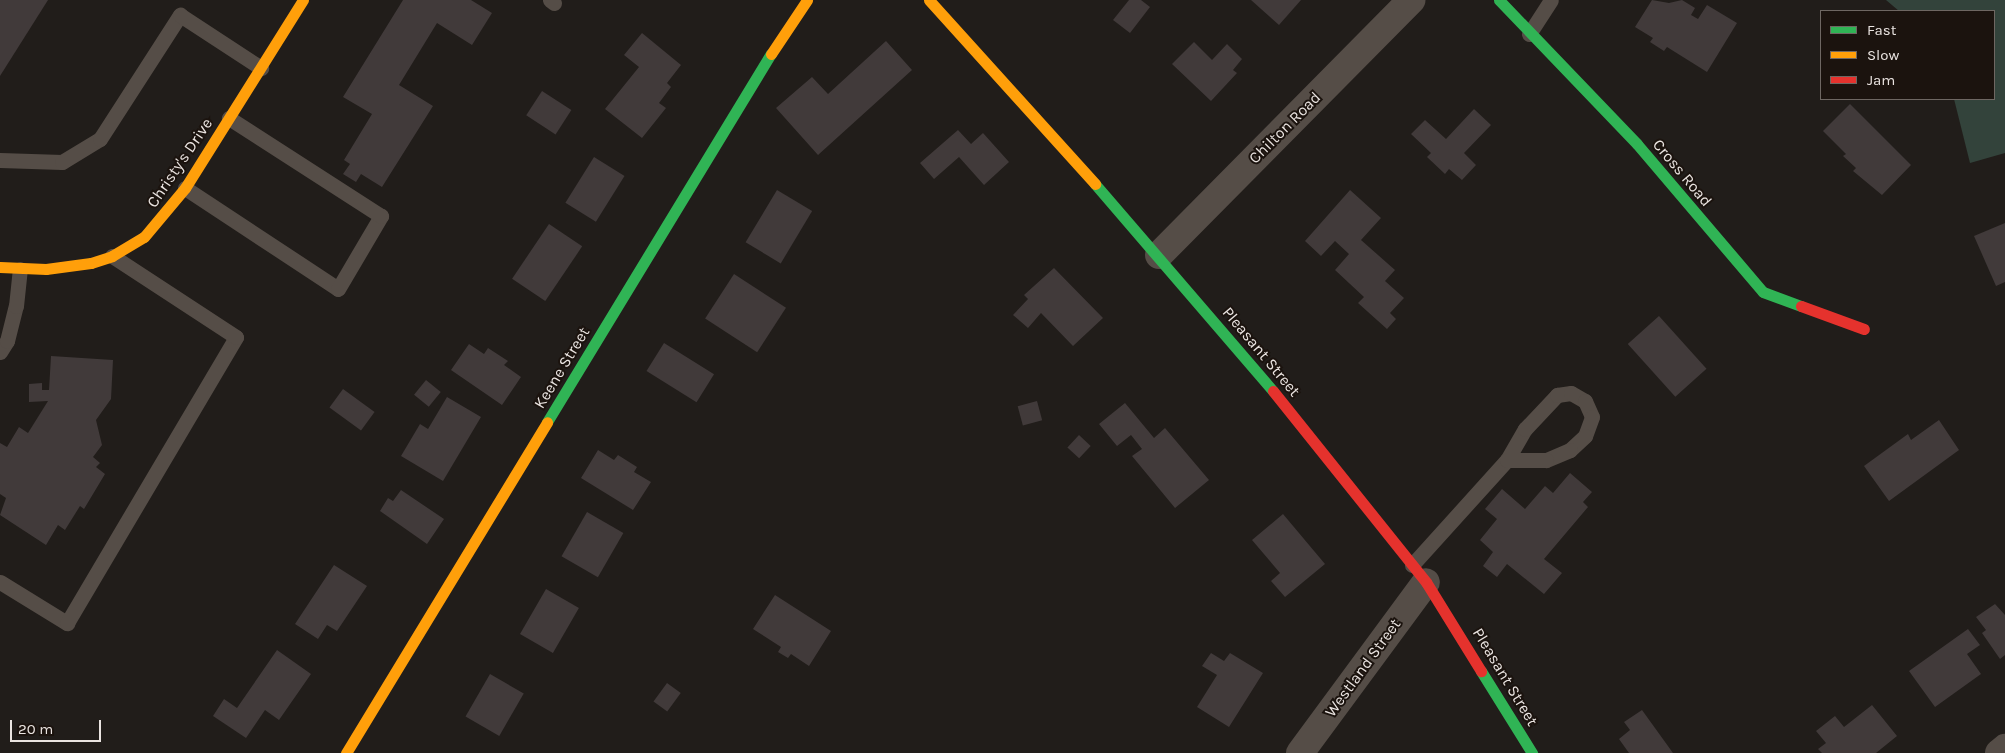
<!DOCTYPE html>
<html>
<head>
<meta charset="utf-8">
<style>
  body { margin:0 }
  #map { position:relative; width:2005px; height:753px; overflow:hidden; background:#211d1a; font-family:Karla,sans-serif }
  div>[style] { position:absolute }
  [style*='--x'] { left:calc(var(--x)*1px); top:calc(var(--y)*1px); width:calc(var(--w)*1px); rotate:calc(var(--a)*1deg) }
  .green>* { inset:0; background:#33433b }
  .building>* { inset:0; background:#413a3a; transform-origin:0 0 }
  .lane>* { height:15px; margin:-7.5px; padding:0 7.5px; transform-origin:7.5px; border-radius:7.5px; background:#554d47 }
  .street>* { height:28px; margin:-14px; padding:0 14px; transform-origin:14px; border-radius:14px; background:#554d47 }
  .fast>* { height:11px; margin:-5.5px; padding:0 5.5px; transform-origin:5.5px; border-radius:5.5px; background:#30b455 }
  .slow>* { height:11px; margin:-5.5px; padding:0 5.5px; transform-origin:5.5px; border-radius:5.5px; background:#ff9f0a }
  .jam>* { height:11px; margin:-5.5px; padding:0 5.5px; transform-origin:5.5px; border-radius:5.5px; background:#e5322d }
  span { translate:-50% -50%; white-space:nowrap; text-align:center; line-height:1.15; -webkit-text-stroke:4px #1b130e; paint-order:stroke }
  .street-label { font-size:16px; color:#eae4e1 }
  .legend { position:absolute; left:1820px; top:10px; width:175px; height:90px; box-sizing:border-box; background:#1b130e; border:1px solid #6e6762; margin:0; padding:6px 9px; list-style:none; font-size:15px; color:#eae4e1 }
  .legend li { display:flex; align-items:center; gap:10px; height:25px }
  .legend b { width:25px; border:1px solid #6e6762 }
  .scale { position:absolute; left:10px; top:720px; width:91px; height:22px; box-sizing:border-box; border:2px solid #eae4e1; border-top:0; padding-left:6px; font-size:15px; line-height:18px; white-space:nowrap; color:#eae4e1; -webkit-text-stroke:4px #1b130e; paint-order:stroke }
</style>
</head>
<body>
<div id="map">
  <div class="green">
    <div style="clip-path:polygon(1886px 0,2005px 0,2005px 153px,1970px 163px,1954px 99px,1994px 99px,1994px 11px,1899px 11px)"></div>
  </div>
  <div class="building">
    <div style="clip-path:polygon(0 0,48px 0,0 76px)"></div>
    <div style="clip-path:polygon(403px 0,471px 0,492px 13px,472px 45px,437px 23px,399px 85px,433px 106px,382px 187px,361px 174px,356px 182px,343px 174px,350px 164px,344px 160px,372px 114px,343px 97px)"></div>
    <div style="clip-path:polygon(1129px 0,1141px 0,1150px 7px,1130px 33px,1113px 20px)"></div>
    <div style="clip-path:polygon(1251px 0,1301px 0,1279px 25px)"></div>
    <div style="clip-path:polygon(1652px 0,1669px 3px,1682px 0,1695px 8px,1691px 15px,1698px 19px,1707px 5px,1737px 23px,1707px 72px,1667px 47px,1664px 51px,1650px 42px,1653px 38px,1635px 27px)"></div>
    <div style="clip-path:polygon(642px 33px,681px 65px,667px 83px,671px 87px,659px 103px,666px 108px,642px 138px,605px 109px,639px 67px,624px 55px)"></div>
    <div style="clip-path:polygon(886px 41px,912px 70px,818px 155px,776px 108px,812px 77px,828px 94px)"></div>
    <div style="clip-path:polygon(1194px 42px,1212px 60px,1227px 44px,1242px 59px,1233px 70px,1237px 73px,1211px 101px,1172px 64px)"></div>
    <div style="left:542px;top:91px;width:35px;height:29px;rotate:33deg"></div>
    <div style="clip-path:polygon(1850px 104px,1911px 165px,1882px 195px,1853px 171px,1856px 168px,1843px 156px,1846px 154px,1823px 131px)"></div>
    <div style="clip-path:polygon(1474px 109px,1491px 125px,1464px 153px,1476px 165px,1462px 180px,1449px 169px,1445px 174px,1427px 157px,1431px 153px,1411px 134px,1425px 120px,1446px 139px)"></div>
    <div style="clip-path:polygon(958px 130px,971px 144px,983px 133px,1009px 162px,984px 185px,959px 157px,934px 179px,920px 163px)"></div>
    <div style="left:594px;top:157px;width:36px;height:54px;rotate:32deg"></div>
    <div style="left:777px;top:190px;width:41px;height:61px;rotate:31deg"></div>
    <div style="clip-path:polygon(1350px 190px,1381px 218px,1361px 240px,1395px 270px,1385px 281px,1404px 298px,1390px 313px,1396px 319px,1387px 329px,1358px 303px,1364px 297px,1335px 270px,1349px 254px,1335px 241px,1321px 256px,1305px 241px)"></div>
    <div style="clip-path:polygon(2005px 223px,2005px 282px,1996px 286px,1974px 236px)"></div>
    <div style="left:549px;top:224px;width:40px;height:66px;rotate:34deg"></div>
    <div style="clip-path:polygon(1054px 268px,1103px 318px,1073px 346px,1041px 313px,1028px 328px,1013px 315px,1028px 299px,1024px 295px)"></div>
    <div style="left:734px;top:274px;width:62px;height:53px;rotate:33deg"></div>
    <div style="left:1659px;top:316px;width:71px;height:42px;rotate:48deg"></div>
    <div style="left:664px;top:343px;width:59px;height:33px;rotate:32deg"></div>
    <div style="clip-path:polygon(469px 344px,484px 354px,488px 348px,508px 361px,504px 365px,521px 377px,502px 405px,451px 370px)"></div>
    <div style="clip-path:polygon(51px 356px,113px 360px,111px 399px,96px 420px,102px 445px,93px 457px,100px 463px,96px 467px,105px 474px,84px 509px,80px 506px,65px 530px,58px 525px,46px 545px,0 515px,6px 498px,0 494px,0 443px,7px 447px,19px 427px,28px 433px,48px 401px,29px 402px,29px 384px,42px 383px,42px 390px,49px 390px)"></div>
    <div style="left:426px;top:380px;width:19px;height:19px;rotate:39deg"></div>
    <div style="left:343px;top:389px;width:39px;height:23px;rotate:36deg"></div>
    <div style="clip-path:polygon(447px 397px,481px 417px,443px 481px,401px 456px,420px 424px,428px 429px)"></div>
    <div style="left:1037px;top:401px;width:20px;height:20px;rotate:75deg"></div>
    <div style="clip-path:polygon(1125px 403px,1154px 438px,1165px 428px,1209px 480px,1175px 508px,1132px 456px,1142px 449px,1131px 435px,1117px 446px,1099px 424px)"></div>
    <div style="clip-path:polygon(1939px 420px,1959px 450px,1889px 501px,1864px 466px,1908px 434px,1911px 440px)"></div>
    <div style="left:1079px;top:435px;width:16px;height:17px;rotate:43deg"></div>
    <div style="clip-path:polygon(598px 450px,614px 460px,618px 455px,637px 467px,634px 472px,651px 482px,633px 510px,581px 478px)"></div>
    <div style="clip-path:polygon(1570px 473px,1592px 492px,1583px 502px,1588px 507px,1544px 559px,1562px 573px,1544px 594px,1507px 564px,1497px 577px,1483px 566px,1493px 552px,1480px 540px,1497px 519px,1485px 509px,1502px 489px,1525px 509px,1545px 486px,1553px 493px)"></div>
    <div style="clip-path:polygon(401px 490px,444px 519px,427px 544px,380px 511px,388px 498px,393px 501px)"></div>
    <div style="left:587px;top:512px;width:42px;height:51px;rotate:30deg"></div>
    <div style="clip-path:polygon(1283px 514px,1325px 564px,1285px 597px,1271px 581px,1280px 573px,1252px 540px)"></div>
    <div style="clip-path:polygon(334px 565px,367px 586px,337px 631px,327px 625px,318px 639px,295px 624px)"></div>
    <div style="left:546px;top:589px;width:38px;height:52px;rotate:30deg"></div>
    <div style="clip-path:polygon(775px 595px,831px 631px,809px 666px,791px 654px,788px 658px,778px 652px,781px 647px,753px 629px)"></div>
    <div style="clip-path:polygon(1995px 604px,2005px 615px,2005px 655px,2000px 659px,1982px 633px,1986px 630px,1976px 617px)"></div>
    <div style="clip-path:polygon(1968px 629px,1980px 645px,1967px 654px,1981px 674px,1935px 707px,1909px 671px)"></div>
    <div style="clip-path:polygon(277px 650px,311px 674px,279px 720px,265px 710px,246px 738px,213px 716px,224px 699px,237px 708px)"></div>
    <div style="clip-path:polygon(1211px 653px,1224px 661px,1230px 653px,1263px 673px,1229px 727px,1197px 707px,1217px 675px,1202px 666px)"></div>
    <div style="left:490px;top:674px;width:39px;height:49px;rotate:30deg"></div>
    <div style="left:667px;top:683px;width:17px;height:23px;rotate:36deg"></div>
    <div style="clip-path:polygon(1872px 705px,1897px 736px,1876px 753px,1822px 753px,1818px 749px,1826px 743px,1816px 731px,1835px 716px,1844px 727px)"></div>
    <div style="clip-path:polygon(1642px 710px,1673px 753px,1629px 753px,1619px 739px,1630px 730px,1624px 722px)"></div>
  </div>
  <div class="lane">
    <div style="--x:550;--y:0;--w:5;--a:37"></div>
    <div style="--x:1529;--y:34;--w:40;--a:-57.1"></div>
    <div style="--x:0;--y:160;--w:62;--a:1.8"></div>
    <div style="--x:62;--y:162;--w:44;--a:-31.2"></div>
    <div style="--x:100;--y:139;--w:148;--a:-57.2"></div>
    <div style="--x:180;--y:15;--w:97;--a:33.2"></div>
    <div style="--x:185;--y:188;--w:183;--a:33.4"></div>
    <div style="--x:338;--y:289;--w:85;--a:-59.5"></div>
    <div style="--x:381;--y:216;--w:181;--a:-147.2"></div>
    <div style="--x:0;--y:352;--w:13;--a:-58"></div>
    <div style="--x:7;--y:341;--w:36;--a:-76"></div>
    <div style="--x:16;--y:306;--w:37;--a:-84"></div>
    <div style="--x:1412;--y:565;--w:142;--a:-47.9"></div>
    <div style="--x:1507;--y:460;--w:36;--a:-60"></div>
    <div style="--x:1525;--y:429;--w:47;--a:-46.7"></div>
    <div style="--x:1557;--y:395;--w:14;--a:-8"></div>
    <div style="--x:1571;--y:393;--w:16;--a:30"></div>
    <div style="--x:1585;--y:401;--w:17;--a:66"></div>
    <div style="--x:1592;--y:417;--w:20;--a:110"></div>
    <div style="--x:1585;--y:436;--w:21;--a:137"></div>
    <div style="--x:1570;--y:450;--w:26;--a:157"></div>
    <div style="--x:1546;--y:460;--w:39;--a:180"></div>
    <div style="--x:0;--y:582;--w:79;--a:31.5"></div>
    <div style="--x:67;--y:623;--w:332;--a:-59.4"></div>
    <div style="--x:236;--y:337;--w:148;--a:-146.8"></div>
  </div>
  <div class="street">
    <div style="--x:1159;--y:255;--w:359;--a:-45.3"></div>
    <div style="--x:1300;--y:753;--w:212;--a:-53.6"></div>
    <div style="--x:1999;--y:753;--w:8;--a:-40"></div>
  </div>
  <div class="fast">
    <div style="--x:1499;--y:0;--w:199;--a:46.2"></div>
    <div style="--x:1637;--y:144;--w:194;--a:49.6"></div>
    <div style="--x:1763;--y:292;--w:40;--a:20.2"></div>
    <div style="--x:1095;--y:184;--w:273;--a:49.3"></div>
    <div style="--x:547;--y:422;--w:431;--a:-58.7"></div>
    <div style="--x:1481;--y:671;--w:97;--a:58.1"></div>
  </div>
  <div class="slow">
    <div style="--x:929;--y:0;--w:248;--a:47.9"></div>
    <div style="--x:771;--y:54;--w:65;--a:-56.3"></div>
    <div style="--x:0;--y:267;--w:46;--a:2.5"></div>
    <div style="--x:46;--y:269;--w:45;--a:-7.6"></div>
    <div style="--x:91;--y:263;--w:22;--a:-18"></div>
    <div style="--x:112;--y:256;--w:37;--a:-31"></div>
    <div style="--x:144;--y:237;--w:64;--a:-50.1"></div>
    <div style="--x:185;--y:188;--w:222;--a:-57.9"></div>
    <div style="--x:346;--y:753;--w:387;--a:-58.7"></div>
  </div>
  <div class="jam">
    <div style="--x:1801;--y:306;--w:67;--a:20.1"></div>
    <div style="--x:1273;--y:391;--w:245;--a:51.3"></div>
    <div style="--x:1426;--y:582;--w:105;--a:58.3"></div>
  </div>
  <div class="street-label">
    <span style="left:1285px;top:128px;rotate:-45deg">Chilton Road</span>
    <span style="left:180px;top:163px;rotate:-56deg">Christy's Drive</span>
    <span style="left:1682px;top:173px;rotate:50deg">Cross Road</span>
    <span style="left:1261px;top:352px;rotate:50deg">Pleasant Street</span>
    <span style="left:562px;top:368px;rotate:-59deg">Keene Street</span>
    <span style="left:1363px;top:668px;rotate:-54deg">Westland Street</span>
    <span style="left:1505px;top:677px;rotate:59deg">Pleasant Street</span>
  </div>
  <ul class="legend">
  <li><b style="height:6px;background:#30b455"></b>Fast</li>
  <li><b style="height:6px;background:#ff9f0a"></b>Slow</li>
  <li><b style="height:6px;background:#e5322d"></b>Jam</li>
  </ul>
  <div class="scale">20 m</div>
</div>
</body>
</html>
